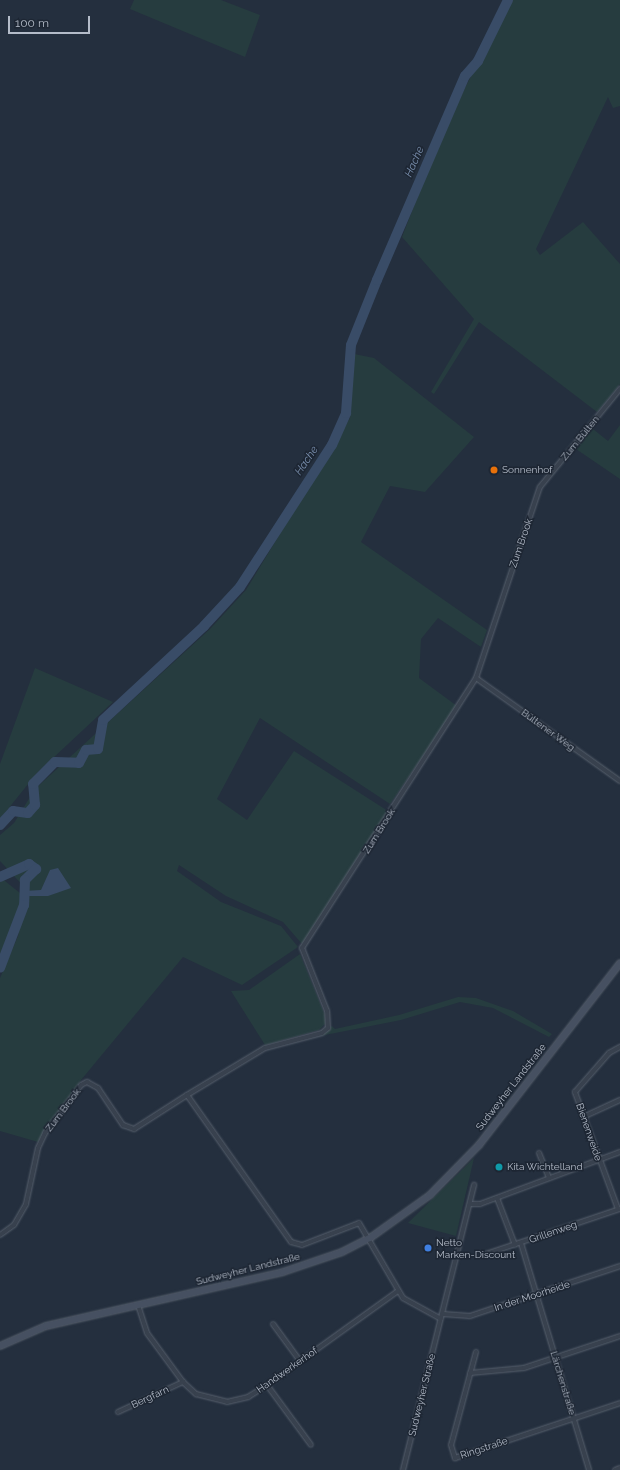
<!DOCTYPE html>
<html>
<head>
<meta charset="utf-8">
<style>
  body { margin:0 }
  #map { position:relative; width:620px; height:1470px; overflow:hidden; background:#242f3e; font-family:Raleway,sans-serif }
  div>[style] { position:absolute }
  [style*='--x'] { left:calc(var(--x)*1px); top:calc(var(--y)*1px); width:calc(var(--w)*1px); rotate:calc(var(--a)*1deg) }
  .green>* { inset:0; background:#263c3f }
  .water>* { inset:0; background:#394c67 }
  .river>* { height:10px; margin:-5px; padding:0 5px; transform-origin:5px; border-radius:5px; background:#394c67 }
  .roads { filter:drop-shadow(0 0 1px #565f6c) drop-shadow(0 0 1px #565f6c) }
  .minor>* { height:4px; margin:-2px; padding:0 2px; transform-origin:2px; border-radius:2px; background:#38414e }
  .secondary>* { height:6px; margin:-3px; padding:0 3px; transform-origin:3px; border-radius:3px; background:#465061 }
  .dots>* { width:11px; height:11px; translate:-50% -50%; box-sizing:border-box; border:2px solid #1d2633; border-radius:50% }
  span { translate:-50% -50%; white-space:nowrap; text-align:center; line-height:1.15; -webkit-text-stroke:3px #1d2633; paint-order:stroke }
  .street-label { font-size:10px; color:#b4bcc9 }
  .poi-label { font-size:10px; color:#b4bcc9 }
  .left { translate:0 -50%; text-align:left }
  .water-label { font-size:11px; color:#7c92b1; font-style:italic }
  .scale { position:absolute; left:8px; top:16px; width:82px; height:18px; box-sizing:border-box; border:2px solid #b4bcc9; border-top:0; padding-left:5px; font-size:12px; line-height:14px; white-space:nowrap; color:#b4bcc9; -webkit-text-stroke:3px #1d2633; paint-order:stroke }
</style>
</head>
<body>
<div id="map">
  <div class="green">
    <div style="clip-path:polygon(134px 0,221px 0,260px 15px,245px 57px,130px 9px)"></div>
    <div style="clip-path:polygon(510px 0,620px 0,620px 106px,613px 108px,608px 97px,536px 249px,540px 255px,583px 222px,620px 264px,620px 384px,597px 412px,479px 322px,434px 394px,431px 392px,474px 319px,402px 237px,444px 129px)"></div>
    <div style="clip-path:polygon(354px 354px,374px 358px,474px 437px,425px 492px,390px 486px,361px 542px,487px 630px,481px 647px,438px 618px,421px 639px,419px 678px,457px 706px,390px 804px,260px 718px,217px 799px,247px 820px,294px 751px,388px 811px,302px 944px,283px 922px,226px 896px,179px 865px,177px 871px,221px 902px,281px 926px,298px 947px,242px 985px,183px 957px,81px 1080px,38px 1142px,0 1131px,0 978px,18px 936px,27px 890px,0 861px,0 835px,14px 823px,35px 789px,210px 629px,246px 590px,350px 418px)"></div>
    <div style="clip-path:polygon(620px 425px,620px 479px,576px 449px,593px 429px,608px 441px)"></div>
    <div style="clip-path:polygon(35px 668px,113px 702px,37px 773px,0 819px,0 764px)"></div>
    <div style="clip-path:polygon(0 877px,20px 893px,22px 904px,0 959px)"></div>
    <div style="clip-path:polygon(300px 954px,325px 1015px,325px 1024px,319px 1030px,265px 1045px,231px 991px,249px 990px)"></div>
    <div style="clip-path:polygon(458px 997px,476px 998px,513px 1011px,552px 1034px,549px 1037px,493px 1008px,460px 1002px,401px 1020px,320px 1036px,332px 1026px,335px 1029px,399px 1015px)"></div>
    <div style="clip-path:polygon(474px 1158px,456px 1236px,408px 1223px)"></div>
  </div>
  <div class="water">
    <div style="clip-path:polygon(58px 868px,71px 888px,48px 896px,27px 896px,24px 905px,24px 891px,41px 890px,50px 870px)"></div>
  </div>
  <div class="river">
    <div style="--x:0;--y:825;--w:19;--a:-47"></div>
    <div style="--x:13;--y:811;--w:15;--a:8"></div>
    <div style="--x:28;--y:813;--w:11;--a:-49"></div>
    <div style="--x:35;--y:805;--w:21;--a:-95"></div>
    <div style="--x:33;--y:784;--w:31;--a:-45"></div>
    <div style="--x:55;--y:762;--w:24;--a:2"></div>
    <div style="--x:79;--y:763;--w:15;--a:-62"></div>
    <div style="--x:86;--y:750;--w:12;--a:-5"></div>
    <div style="--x:98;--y:749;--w:29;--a:-80"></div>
    <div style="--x:103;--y:720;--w:138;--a:-42.9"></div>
    <div style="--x:204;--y:626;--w:53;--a:-47.3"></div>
    <div style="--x:240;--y:587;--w:169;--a:-57.1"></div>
    <div style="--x:332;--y:445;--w:35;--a:-66"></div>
    <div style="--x:346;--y:413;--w:68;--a:-85.8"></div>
    <div style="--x:351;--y:345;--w:70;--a:-68.2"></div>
    <div style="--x:377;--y:280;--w:222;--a:-66.7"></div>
    <div style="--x:465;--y:76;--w:20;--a:-49"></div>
    <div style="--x:478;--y:61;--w:68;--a:-63.8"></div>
    <div style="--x:0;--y:877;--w:32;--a:-24"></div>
    <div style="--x:29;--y:864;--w:9;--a:36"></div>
    <div style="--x:36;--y:869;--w:16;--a:135"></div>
    <div style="--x:25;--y:880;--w:25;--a:92"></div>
    <div style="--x:24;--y:905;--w:67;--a:110.9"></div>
  </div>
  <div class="roads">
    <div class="minor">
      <div style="--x:476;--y:678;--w:177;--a:35.6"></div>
      <div style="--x:187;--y:1095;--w:91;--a:-31.1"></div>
      <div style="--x:265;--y:1048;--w:59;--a:-14.7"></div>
      <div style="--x:322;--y:1033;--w:8;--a:-40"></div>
      <div style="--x:328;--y:1028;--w:17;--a:-93"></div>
      <div style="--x:327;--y:1011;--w:68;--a:-111.6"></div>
      <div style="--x:302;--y:948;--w:321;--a:-57.2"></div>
      <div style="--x:476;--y:678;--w:201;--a:-71.5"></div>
      <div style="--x:540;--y:487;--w:127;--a:-50.8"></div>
      <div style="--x:583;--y:1117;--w:41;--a:-24.7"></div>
      <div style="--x:539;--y:1153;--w:27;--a:68"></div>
      <div style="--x:497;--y:1198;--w:50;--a:69"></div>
      <div style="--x:471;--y:1204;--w:9;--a:0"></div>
      <div style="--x:480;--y:1204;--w:149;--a:-20.4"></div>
      <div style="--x:618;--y:1209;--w:125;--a:-110.2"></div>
      <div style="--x:575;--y:1092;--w:52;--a:-48.9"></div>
      <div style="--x:609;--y:1053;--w:13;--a:-29"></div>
      <div style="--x:0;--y:1235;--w:17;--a:-36"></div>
      <div style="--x:14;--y:1225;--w:24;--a:-60"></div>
      <div style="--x:26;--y:1204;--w:57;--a:-77.9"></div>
      <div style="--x:38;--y:1148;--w:17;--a:-65"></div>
      <div style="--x:45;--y:1133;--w:60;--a:-53.1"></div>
      <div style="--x:81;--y:1085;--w:7;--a:-27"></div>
      <div style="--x:87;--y:1082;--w:13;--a:29"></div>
      <div style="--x:98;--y:1088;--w:45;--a:56"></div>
      <div style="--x:123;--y:1125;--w:12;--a:20"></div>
      <div style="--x:134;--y:1129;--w:63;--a:-32.7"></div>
      <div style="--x:187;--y:1095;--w:180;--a:54.7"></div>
      <div style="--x:291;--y:1242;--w:11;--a:15"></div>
      <div style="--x:302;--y:1245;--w:61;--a:-21.1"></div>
      <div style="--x:359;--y:1223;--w:87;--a:59.6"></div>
      <div style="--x:403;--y:1298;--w:43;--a:28.9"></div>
      <div style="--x:521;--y:1243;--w:237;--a:73.3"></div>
      <div style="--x:486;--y:1254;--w:141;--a:-18.6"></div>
      <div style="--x:138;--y:1305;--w:29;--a:72"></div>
      <div style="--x:147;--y:1333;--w:61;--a:53.7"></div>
      <div style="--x:183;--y:1382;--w:18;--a:43"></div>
      <div style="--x:196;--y:1394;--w:32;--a:14"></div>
      <div style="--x:227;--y:1402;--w:22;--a:-13"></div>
      <div style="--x:248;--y:1397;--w:22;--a:-32"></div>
      <div style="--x:267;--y:1385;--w:161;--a:-35.7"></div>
      <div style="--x:443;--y:1314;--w:27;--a:4"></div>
      <div style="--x:470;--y:1316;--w:158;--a:-18.4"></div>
      <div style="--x:273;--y:1324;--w:46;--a:53.9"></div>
      <div style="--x:476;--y:1352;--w:96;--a:105"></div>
      <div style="--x:451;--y:1445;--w:14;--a:73"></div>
      <div style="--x:455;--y:1458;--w:174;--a:-18.4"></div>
      <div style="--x:470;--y:1373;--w:54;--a:-5.3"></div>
      <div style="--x:524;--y:1368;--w:101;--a:-18.4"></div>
      <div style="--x:267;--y:1385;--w:74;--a:53.7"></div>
      <div style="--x:118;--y:1412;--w:72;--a:-24.8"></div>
      <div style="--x:403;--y:1470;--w:294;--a:-76"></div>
      <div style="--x:615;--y:1470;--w:5;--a:-22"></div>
    </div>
    <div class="secondary">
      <div style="--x:0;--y:1346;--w:50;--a:-23.5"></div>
      <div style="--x:46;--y:1326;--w:243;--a:-12.8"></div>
      <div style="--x:283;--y:1272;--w:62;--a:-18.7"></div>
      <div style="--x:342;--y:1252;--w:31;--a:-27"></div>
      <div style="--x:370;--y:1238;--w:74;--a:-35.6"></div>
      <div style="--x:430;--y:1195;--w:70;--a:-45.6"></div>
      <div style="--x:479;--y:1145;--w:230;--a:-52.2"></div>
    </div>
  </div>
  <div class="dots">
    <div style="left:494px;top:470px;background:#e8710a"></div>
    <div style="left:499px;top:1167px;background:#0f9aa8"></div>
    <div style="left:428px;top:1248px;background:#3f7fe0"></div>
  </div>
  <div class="street-label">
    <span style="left:580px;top:438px;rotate:-51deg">Zum Bülten</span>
    <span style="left:521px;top:543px;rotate:-71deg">Zum Brook</span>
    <span style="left:548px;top:730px;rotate:36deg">Bültener Weg</span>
    <span style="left:379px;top:831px;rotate:-58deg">Zum Brook</span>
    <span style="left:511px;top:1087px;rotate:-52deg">Sudweyher Landstraße</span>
    <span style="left:63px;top:1110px;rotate:-53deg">Zum Brook</span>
    <span style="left:589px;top:1132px;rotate:71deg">Bienenweide</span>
    <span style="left:553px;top:1232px;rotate:-19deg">Grillenweg</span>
    <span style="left:248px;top:1269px;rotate:-14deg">Sudweyher Landstraße</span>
    <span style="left:532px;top:1296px;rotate:-18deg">In der Moorheide</span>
    <span style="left:287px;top:1370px;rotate:-35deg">Handwerkerhof</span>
    <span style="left:563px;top:1383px;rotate:73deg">Lärchenstraße</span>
    <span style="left:422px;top:1395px;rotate:-76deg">Sudweyher Straße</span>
    <span style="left:150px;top:1397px;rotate:-25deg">Bergfarn</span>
    <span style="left:484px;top:1448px;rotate:-18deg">Ringstraße</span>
  </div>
  <div class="poi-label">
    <span class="left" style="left:502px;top:470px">Sonnenhof</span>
    <span class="left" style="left:507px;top:1167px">Kita Wichtelland</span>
    <span class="left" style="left:436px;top:1248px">Netto<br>Marken-Discount</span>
  </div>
  <div class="water-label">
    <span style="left:415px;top:162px;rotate:-66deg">Hache</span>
    <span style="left:307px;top:461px;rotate:-56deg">Hache</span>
  </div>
  <div class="scale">100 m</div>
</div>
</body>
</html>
